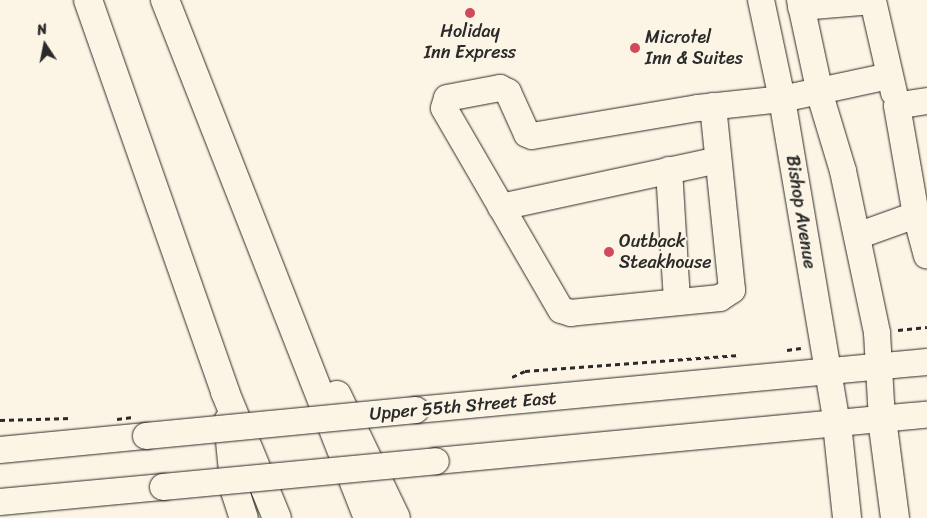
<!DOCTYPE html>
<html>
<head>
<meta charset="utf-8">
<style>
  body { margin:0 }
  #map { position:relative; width:927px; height:518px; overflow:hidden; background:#fcf5e5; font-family:Sriracha,sans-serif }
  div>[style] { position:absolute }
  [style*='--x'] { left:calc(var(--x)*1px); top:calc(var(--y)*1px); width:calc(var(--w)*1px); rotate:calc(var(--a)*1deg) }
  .path>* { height:3px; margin-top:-1.5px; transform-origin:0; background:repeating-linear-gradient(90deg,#2b2b2b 0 5px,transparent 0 9px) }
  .roads { filter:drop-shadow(0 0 1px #2b2b2b) drop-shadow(0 0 1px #2b2b2b) }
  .minor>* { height:26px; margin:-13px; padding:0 13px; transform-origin:13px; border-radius:13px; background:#fcf5e5 }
  .highway>* { height:28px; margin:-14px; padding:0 14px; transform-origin:14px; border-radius:14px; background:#fcf5e5 }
  .path-bridge>* { height:3px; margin-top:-1.5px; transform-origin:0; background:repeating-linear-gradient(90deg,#2b2b2b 0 5px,transparent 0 9px) }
  .bridges { filter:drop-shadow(0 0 1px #2b2b2b) drop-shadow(0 0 1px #2b2b2b) }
  .minor-bridge>* { height:26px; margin:-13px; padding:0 13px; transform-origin:13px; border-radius:13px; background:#fcf5e5 }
  .dots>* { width:14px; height:14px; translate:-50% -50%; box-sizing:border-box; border:2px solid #fcf5e5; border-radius:50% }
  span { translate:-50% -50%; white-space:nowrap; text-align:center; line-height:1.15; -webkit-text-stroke:4px #fcf5e5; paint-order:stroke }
  .poi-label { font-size:18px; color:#2b2b2b }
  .left { translate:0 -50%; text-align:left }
  .street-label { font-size:18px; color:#2b2b2b }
  .north { position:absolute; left:20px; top:20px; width:50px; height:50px; -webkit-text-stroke:4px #fcf5e5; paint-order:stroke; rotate:349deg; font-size:14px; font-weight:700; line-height:20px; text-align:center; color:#2b2b2b }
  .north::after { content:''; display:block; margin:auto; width:18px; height:22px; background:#2b2b2b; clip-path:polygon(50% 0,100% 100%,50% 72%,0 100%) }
</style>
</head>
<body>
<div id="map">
  <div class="path">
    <div style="--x:898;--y:330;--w:29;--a:-6"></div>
    <div style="--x:787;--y:350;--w:14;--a:-8"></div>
    <div style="--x:512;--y:377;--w:14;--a:-25"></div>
    <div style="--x:525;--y:371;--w:215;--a:-4.3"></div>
    <div style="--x:0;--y:420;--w:72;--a:-1.6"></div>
  </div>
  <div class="roads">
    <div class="minor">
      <div style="--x:761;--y:0;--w:101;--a:78"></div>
      <div style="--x:782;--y:99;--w:330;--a:80.4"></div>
      <div style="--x:800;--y:0;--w:100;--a:77.9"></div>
      <div style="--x:821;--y:98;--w:76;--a:73.2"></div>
      <div style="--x:843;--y:171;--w:166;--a:78.1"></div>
      <div style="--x:877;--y:333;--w:86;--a:86.7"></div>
      <div style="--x:801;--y:7;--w:72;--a:-4.8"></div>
      <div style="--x:873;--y:1;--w:94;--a:77.1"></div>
      <div style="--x:927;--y:101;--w:30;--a:171"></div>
      <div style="--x:897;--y:106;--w:111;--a:80.1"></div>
      <div style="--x:916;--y:215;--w:42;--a:75"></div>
      <div style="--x:713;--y:106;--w:185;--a:84.1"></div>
      <div style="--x:732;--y:290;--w:14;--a:146"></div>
      <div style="--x:720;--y:298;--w:150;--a:174.3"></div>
      <div style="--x:571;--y:313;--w:10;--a:-163"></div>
      <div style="--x:561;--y:310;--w:233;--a:-120.1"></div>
      <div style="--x:444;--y:108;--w:10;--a:-73"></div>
      <div style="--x:447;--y:98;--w:54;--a:-10.7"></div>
      <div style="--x:500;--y:88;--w:9;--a:27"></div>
      <div style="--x:508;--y:92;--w:46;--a:65.7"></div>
      <div style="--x:527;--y:134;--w:5;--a:22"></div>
      <div style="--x:532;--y:136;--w:168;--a:-9.6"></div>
      <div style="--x:698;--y:108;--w:84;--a:-6.1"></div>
      <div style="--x:782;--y:99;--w:109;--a:-12.1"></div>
      <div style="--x:669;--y:170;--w:132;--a:86.5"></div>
      <div style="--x:501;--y:207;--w:222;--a:-12.2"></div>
      <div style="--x:857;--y:236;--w:63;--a:-19.6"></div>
      <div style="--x:416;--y:410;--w:513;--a:-5.37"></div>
      <div style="--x:0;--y:450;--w:147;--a:-5.5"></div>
      <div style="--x:436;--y:461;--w:493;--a:-5.4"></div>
      <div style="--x:0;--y:502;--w:164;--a:-5.3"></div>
    </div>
    <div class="highway">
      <div style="--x:88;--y:0;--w:415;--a:70.7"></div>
      <div style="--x:225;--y:392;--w:136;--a:67.6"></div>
      <div style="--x:165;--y:0;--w:556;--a:68.6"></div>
      <div style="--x:337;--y:395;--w:136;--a:64.4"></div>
      <div style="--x:882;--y:419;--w:100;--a:82.5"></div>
      <div style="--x:228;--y:421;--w:70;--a:84.3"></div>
      <div style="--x:235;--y:491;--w:28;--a:72"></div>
      <div style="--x:837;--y:424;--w:95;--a:83.9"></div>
    </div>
  </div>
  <div class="path-bridge">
    <div style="--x:117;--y:419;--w:16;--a:-7"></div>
  </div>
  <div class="bridges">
    <div class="minor-bridge">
      <div style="--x:146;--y:436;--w:271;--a:-5.5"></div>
      <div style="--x:163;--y:487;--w:274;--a:-5.4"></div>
    </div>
  </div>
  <div class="dots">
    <div style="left:470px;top:13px;background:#d1495b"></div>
    <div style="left:635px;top:48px;background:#d1495b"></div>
    <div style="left:609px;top:252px;background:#d1495b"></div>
  </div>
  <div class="poi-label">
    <span style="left:470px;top:42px">Holiday<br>Inn Express</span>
    <span class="left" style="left:645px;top:48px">Microtel<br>Inn &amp; Suites</span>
    <span class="left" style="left:619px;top:252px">Outback<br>Steakhouse</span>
  </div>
  <div class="street-label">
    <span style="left:801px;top:212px;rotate:81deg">Bishop Avenue</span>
    <span style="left:463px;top:406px;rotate:-5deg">Upper 55th Street East</span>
  </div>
  <div class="north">N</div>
</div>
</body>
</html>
